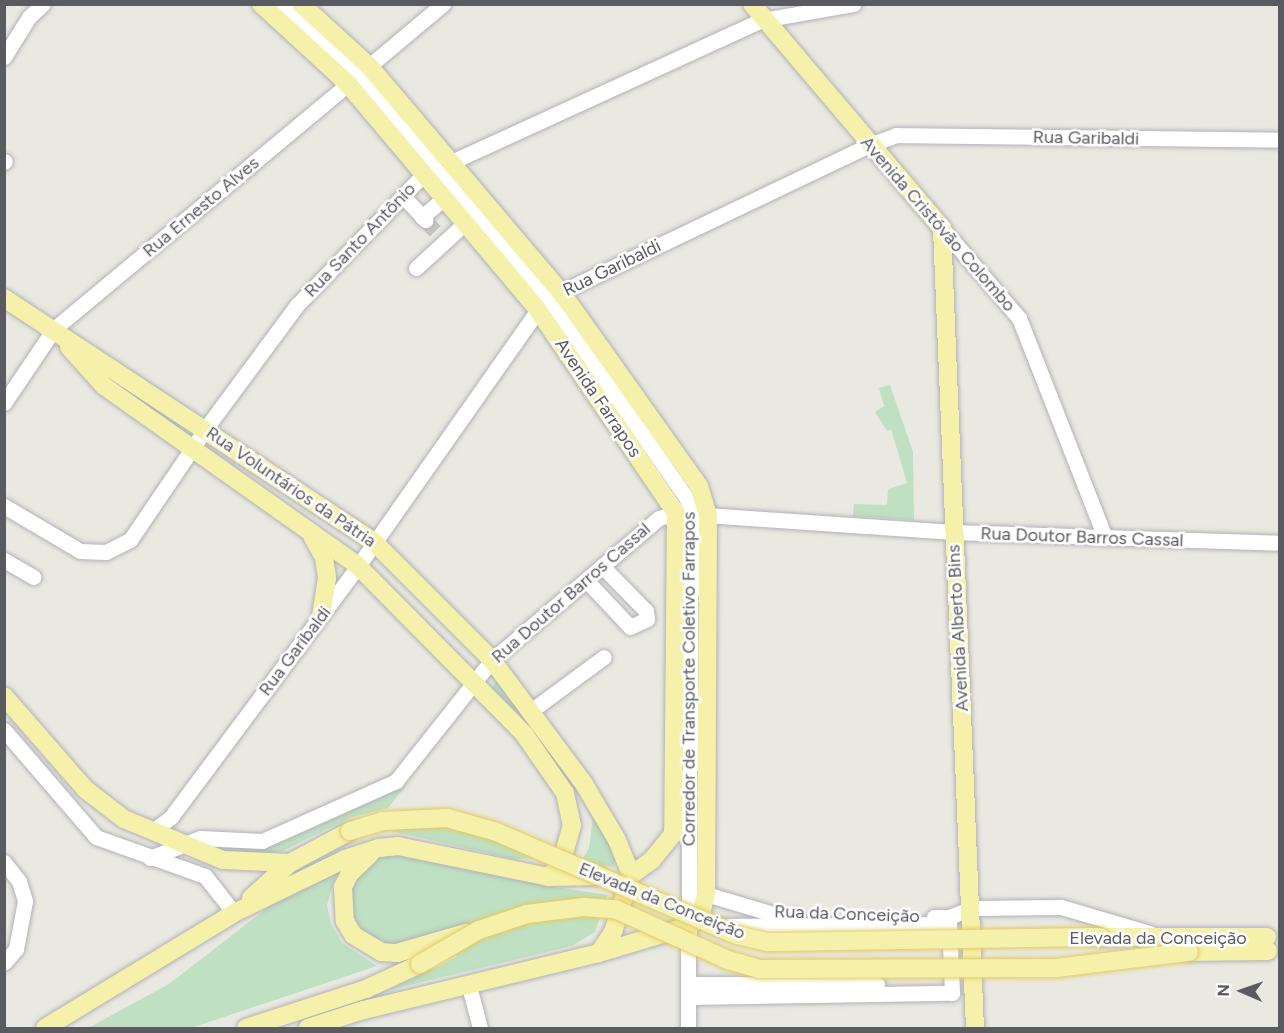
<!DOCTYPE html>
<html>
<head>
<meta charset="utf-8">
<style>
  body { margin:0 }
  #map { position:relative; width:1284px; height:1033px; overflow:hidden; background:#eae9e1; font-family:Figtree,sans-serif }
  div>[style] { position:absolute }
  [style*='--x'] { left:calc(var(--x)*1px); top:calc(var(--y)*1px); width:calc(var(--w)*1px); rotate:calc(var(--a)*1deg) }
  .green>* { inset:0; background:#bfe0c2 }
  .minor-tunnel>* { height:15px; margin-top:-7.5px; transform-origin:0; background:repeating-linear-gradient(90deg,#c6c6c1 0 15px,transparent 0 23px) }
  .roads { filter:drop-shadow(0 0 2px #b1b2b7) drop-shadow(0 0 2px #b1b2b7) }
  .minor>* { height:15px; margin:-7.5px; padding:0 7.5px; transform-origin:7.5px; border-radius:7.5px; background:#fff }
  .major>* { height:18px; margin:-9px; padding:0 9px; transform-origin:9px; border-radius:9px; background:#f6f1aa }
  .bridges { filter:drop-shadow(0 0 2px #e1ca63) drop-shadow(0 0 2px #e1ca63) }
  .major-bridge>* { height:18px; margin:-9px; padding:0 9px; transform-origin:9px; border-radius:9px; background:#f6f1aa }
  span { translate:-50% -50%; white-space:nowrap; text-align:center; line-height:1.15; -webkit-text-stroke:5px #fff; paint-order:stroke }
  .street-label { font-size:18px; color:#595b60 }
  .frame { position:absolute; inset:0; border:6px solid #595b60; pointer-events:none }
  .north { position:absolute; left:1212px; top:961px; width:60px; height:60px; -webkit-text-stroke:4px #fff; paint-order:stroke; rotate:272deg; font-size:16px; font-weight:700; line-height:24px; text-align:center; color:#595b60 }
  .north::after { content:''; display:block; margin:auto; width:21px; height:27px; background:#595b60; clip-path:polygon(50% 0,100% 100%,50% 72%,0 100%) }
</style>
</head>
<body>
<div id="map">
  <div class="green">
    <div style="clip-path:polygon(890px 385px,913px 452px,914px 520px,853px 516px,854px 504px,887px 505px,888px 489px,907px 483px,891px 429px,887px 431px,875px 412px,884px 406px,879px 388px)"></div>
    <div style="clip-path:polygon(501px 676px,583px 786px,617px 853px,614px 867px,581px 862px,589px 848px,593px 818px,580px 788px,529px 723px,491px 688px)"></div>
    <div style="clip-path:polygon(406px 786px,388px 808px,349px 818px,283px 851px,247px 857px,213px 847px,219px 843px,248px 848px,280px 843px)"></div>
    <div style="clip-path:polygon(416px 825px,445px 826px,494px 837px,538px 858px,513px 859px,391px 831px)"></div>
    <div style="clip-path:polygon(399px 855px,548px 886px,608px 895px,595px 932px,572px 946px,389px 990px,457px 957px,443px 930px,397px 948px,368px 940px,350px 917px,349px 888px,357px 874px,378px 857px)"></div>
    <div style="clip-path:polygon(337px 871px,327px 905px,331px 924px,342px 943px,377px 966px,191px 1028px,88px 1028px,169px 984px,271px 905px)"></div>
  </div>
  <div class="minor-tunnel">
    <div style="--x:425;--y:220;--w:18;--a:47"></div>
  </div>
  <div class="roads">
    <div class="minor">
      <div style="--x:281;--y:4;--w:105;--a:42.3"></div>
      <div style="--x:359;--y:75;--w:296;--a:49.8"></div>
      <div style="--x:550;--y:301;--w:241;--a:55.3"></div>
      <div style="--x:687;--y:499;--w:15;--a:74"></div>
      <div style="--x:691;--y:513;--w:515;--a:90.33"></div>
      <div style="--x:4;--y:57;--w:47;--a:-58"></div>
      <div style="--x:29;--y:17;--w:19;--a:-43"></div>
      <div style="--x:369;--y:66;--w:97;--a:-40"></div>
      <div style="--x:4;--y:162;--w:1;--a:-45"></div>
      <div style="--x:403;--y:196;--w:33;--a:47"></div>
      <div style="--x:422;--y:217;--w:28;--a:-41"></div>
      <div style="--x:942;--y:228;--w:118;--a:49.5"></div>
      <div style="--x:1019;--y:318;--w:236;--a:68.6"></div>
      <div style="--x:416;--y:268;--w:65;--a:-42.5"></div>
      <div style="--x:4;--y:403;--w:89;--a:-56"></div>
      <div style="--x:54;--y:329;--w:383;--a:-39.8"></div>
      <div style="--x:4;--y:506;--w:88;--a:30.6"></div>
      <div style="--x:80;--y:551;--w:26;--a:2"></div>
      <div style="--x:106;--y:552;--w:27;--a:-27"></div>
      <div style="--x:130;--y:540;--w:135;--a:-55.8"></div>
      <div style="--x:206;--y:428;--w:153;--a:-53.5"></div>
      <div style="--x:297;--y:305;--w:181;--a:-45.9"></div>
      <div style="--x:423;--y:175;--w:373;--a:-24.6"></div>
      <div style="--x:762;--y:20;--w:93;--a:-9.9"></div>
      <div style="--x:4;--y:560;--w:34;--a:30"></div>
      <div style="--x:586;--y:580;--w:64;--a:46.9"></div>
      <div style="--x:630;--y:627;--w:19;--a:-25"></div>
      <div style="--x:647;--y:619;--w:8;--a:-97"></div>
      <div style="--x:646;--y:611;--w:63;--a:-134.4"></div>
      <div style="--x:532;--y:710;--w:89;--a:-36.4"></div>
      <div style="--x:4;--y:730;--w:141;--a:49.3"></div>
      <div style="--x:96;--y:837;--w:116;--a:19.7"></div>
      <div style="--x:205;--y:876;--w:47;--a:51.9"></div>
      <div style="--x:154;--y:830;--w:21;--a:-37"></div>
      <div style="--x:171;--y:817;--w:313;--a:-53.3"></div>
      <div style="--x:358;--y:566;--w:313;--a:-54.9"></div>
      <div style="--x:538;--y:310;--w:29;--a:-38"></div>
      <div style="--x:561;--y:292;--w:341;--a:-25.5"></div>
      <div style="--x:869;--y:145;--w:29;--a:-20"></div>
      <div style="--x:896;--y:135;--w:384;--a:0.7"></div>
      <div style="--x:150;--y:858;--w:54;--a:-21.8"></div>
      <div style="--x:200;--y:838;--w:62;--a:2.8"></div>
      <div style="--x:262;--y:841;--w:147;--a:-24.1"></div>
      <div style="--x:396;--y:781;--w:154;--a:-51.6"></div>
      <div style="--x:492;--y:660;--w:219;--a:-40.4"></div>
      <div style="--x:659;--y:518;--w:18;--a:-16"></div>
      <div style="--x:676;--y:513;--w:278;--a:3.9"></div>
      <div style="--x:953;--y:532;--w:327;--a:1.9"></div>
      <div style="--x:4;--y:862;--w:24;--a:52"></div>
      <div style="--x:19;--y:881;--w:21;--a:73"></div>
      <div style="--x:25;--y:901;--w:49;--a:100.6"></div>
      <div style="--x:16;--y:949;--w:18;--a:131"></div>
      <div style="--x:706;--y:894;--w:77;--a:16.6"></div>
      <div style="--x:780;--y:916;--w:16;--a:0"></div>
      <div style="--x:934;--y:917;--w:15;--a:0"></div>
      <div style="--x:949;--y:917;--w:25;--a:-21"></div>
      <div style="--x:972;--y:908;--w:89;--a:-0.6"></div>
      <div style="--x:1061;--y:907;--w:93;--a:16.3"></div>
      <div style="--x:688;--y:984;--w:189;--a:0"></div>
      <div style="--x:469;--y:986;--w:43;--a:75.3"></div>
      <div style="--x:688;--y:997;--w:264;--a:-0.9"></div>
      <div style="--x:952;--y:993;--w:69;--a:-92.5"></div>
      <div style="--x:949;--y:924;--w:230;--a:179.5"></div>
    </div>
    <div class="major">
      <div style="--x:261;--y:4;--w:118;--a:42.6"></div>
      <div style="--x:348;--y:84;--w:295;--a:49.9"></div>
      <div style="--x:538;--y:310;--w:245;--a:55.8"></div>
      <div style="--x:676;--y:513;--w:321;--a:90.5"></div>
      <div style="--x:673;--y:834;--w:33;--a:129"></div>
      <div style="--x:652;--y:860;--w:26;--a:144"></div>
      <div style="--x:301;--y:4;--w:92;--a:42.4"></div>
      <div style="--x:369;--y:66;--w:297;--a:49.7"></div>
      <div style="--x:561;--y:292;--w:238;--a:54.6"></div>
      <div style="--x:699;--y:486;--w:30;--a:73"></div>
      <div style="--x:708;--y:515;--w:379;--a:90.3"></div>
      <div style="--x:706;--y:894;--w:16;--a:104"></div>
      <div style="--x:702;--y:910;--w:21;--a:129"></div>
      <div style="--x:689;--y:926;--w:94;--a:163.3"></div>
      <div style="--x:599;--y:953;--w:243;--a:166.4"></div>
      <div style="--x:363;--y:1010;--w:58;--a:161.9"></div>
      <div style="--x:752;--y:4;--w:294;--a:49.7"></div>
      <div style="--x:942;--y:228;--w:801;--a:87.64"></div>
      <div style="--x:4;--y:298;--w:443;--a:33.4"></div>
      <div style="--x:374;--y:542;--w:167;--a:45"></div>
      <div style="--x:492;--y:660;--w:154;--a:53.4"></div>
      <div style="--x:584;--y:784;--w:65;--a:59.5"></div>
      <div style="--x:617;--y:840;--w:38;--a:68"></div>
      <div style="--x:631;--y:875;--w:60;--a:107.5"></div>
      <div style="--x:613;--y:932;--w:25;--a:124"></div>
      <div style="--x:69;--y:347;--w:52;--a:48.1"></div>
      <div style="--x:104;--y:386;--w:311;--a:35.3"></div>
      <div style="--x:358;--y:566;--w:236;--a:45.3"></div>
      <div style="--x:524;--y:734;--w:72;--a:55.2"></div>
      <div style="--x:565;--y:793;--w:33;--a:78"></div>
      <div style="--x:572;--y:825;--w:41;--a:105.8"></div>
      <div style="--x:561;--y:864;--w:18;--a:133"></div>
      <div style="--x:312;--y:536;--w:25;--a:61"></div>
      <div style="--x:324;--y:558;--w:20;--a:81"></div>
      <div style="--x:327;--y:578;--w:37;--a:99"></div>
      <div style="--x:4;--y:696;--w:123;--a:48.9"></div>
      <div style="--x:85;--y:789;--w:49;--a:37.6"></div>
      <div style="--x:124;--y:819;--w:107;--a:22.5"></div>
      <div style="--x:223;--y:860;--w:67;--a:2.6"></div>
      <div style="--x:370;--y:854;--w:28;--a:136"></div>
      <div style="--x:350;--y:873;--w:16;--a:117"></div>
      <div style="--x:343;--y:887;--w:34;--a:87"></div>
      <div style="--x:345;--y:921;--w:16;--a:60"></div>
      <div style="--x:353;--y:935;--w:33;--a:31"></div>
      <div style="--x:381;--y:952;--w:16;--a:4"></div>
      <div style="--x:397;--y:953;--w:72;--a:-16.2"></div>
      <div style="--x:251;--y:898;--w:52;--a:-41.9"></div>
      <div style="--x:290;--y:863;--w:68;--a:-28.1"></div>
      <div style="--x:1100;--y:937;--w:167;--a:0"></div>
      <div style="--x:1189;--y:952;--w:79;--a:-0.7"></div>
      <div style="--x:45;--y:1028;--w:221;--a:-31.3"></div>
      <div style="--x:234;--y:913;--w:123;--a:-25.9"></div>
      <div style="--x:345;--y:859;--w:36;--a:-18"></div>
      <div style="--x:379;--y:848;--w:19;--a:-6"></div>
      <div style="--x:398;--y:846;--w:154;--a:11.6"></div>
      <div style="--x:549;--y:877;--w:50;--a:-1.1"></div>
      <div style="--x:246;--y:1028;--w:126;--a:-18"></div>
      <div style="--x:366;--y:989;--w:60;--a:-24.8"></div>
    </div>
  </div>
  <div class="bridges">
    <div class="major-bridge">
      <div style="--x:350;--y:831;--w:34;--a:-17"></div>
      <div style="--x:383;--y:821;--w:64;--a:-2.7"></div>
      <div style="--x:447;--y:818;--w:49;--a:15.5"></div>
      <div style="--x:494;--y:831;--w:264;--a:23.2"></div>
      <div style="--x:737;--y:935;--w:32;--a:13"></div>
      <div style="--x:768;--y:942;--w:332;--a:-0.9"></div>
      <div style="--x:420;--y:964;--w:68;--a:-30"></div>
      <div style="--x:479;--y:930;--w:51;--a:-18.4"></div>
      <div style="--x:527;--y:914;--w:57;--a:-7"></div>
      <div style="--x:584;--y:907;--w:31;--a:4"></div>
      <div style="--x:615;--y:909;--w:124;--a:24.3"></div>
      <div style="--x:728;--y:960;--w:33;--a:16"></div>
      <div style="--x:760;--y:969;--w:296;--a:-0.2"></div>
      <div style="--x:1056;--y:968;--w:134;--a:-6.9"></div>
    </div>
  </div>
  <div class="street-label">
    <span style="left:1086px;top:138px;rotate:1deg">Rua Garibaldi</span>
    <span style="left:201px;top:207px;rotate:-40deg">Rua Ernesto Alves</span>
    <span style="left:938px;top:224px;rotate:49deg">Avenida Cristóvão Colombo</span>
    <span style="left:360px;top:240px;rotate:-46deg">Rua Santo Antônio</span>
    <span style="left:612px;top:268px;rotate:-26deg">Rua Garibaldi</span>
    <span style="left:598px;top:398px;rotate:56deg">Avenida Farrapos</span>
    <span style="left:291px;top:487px;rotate:34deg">Rua Voluntários da Pátria</span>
    <span style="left:1082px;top:537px;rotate:2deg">Rua Doutor Barros Cassal</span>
    <span style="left:571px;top:593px;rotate:-41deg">Rua Doutor Barros Cassal</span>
    <span style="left:958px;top:628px;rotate:-93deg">Avenida Alberto Bins</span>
    <span style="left:295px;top:651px;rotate:-53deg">Rua Garibaldi</span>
    <span style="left:689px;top:679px;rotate:-90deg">Corredor de Transporte Coletivo Farrapos</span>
    <span style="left:662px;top:901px;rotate:22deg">Elevada da Conceição</span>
    <span style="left:847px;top:914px;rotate:2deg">Rua da Conceição</span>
    <span style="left:1158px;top:938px">Elevada da Conceição</span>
  </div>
  <div class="frame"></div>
  <div class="north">N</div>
</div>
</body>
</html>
